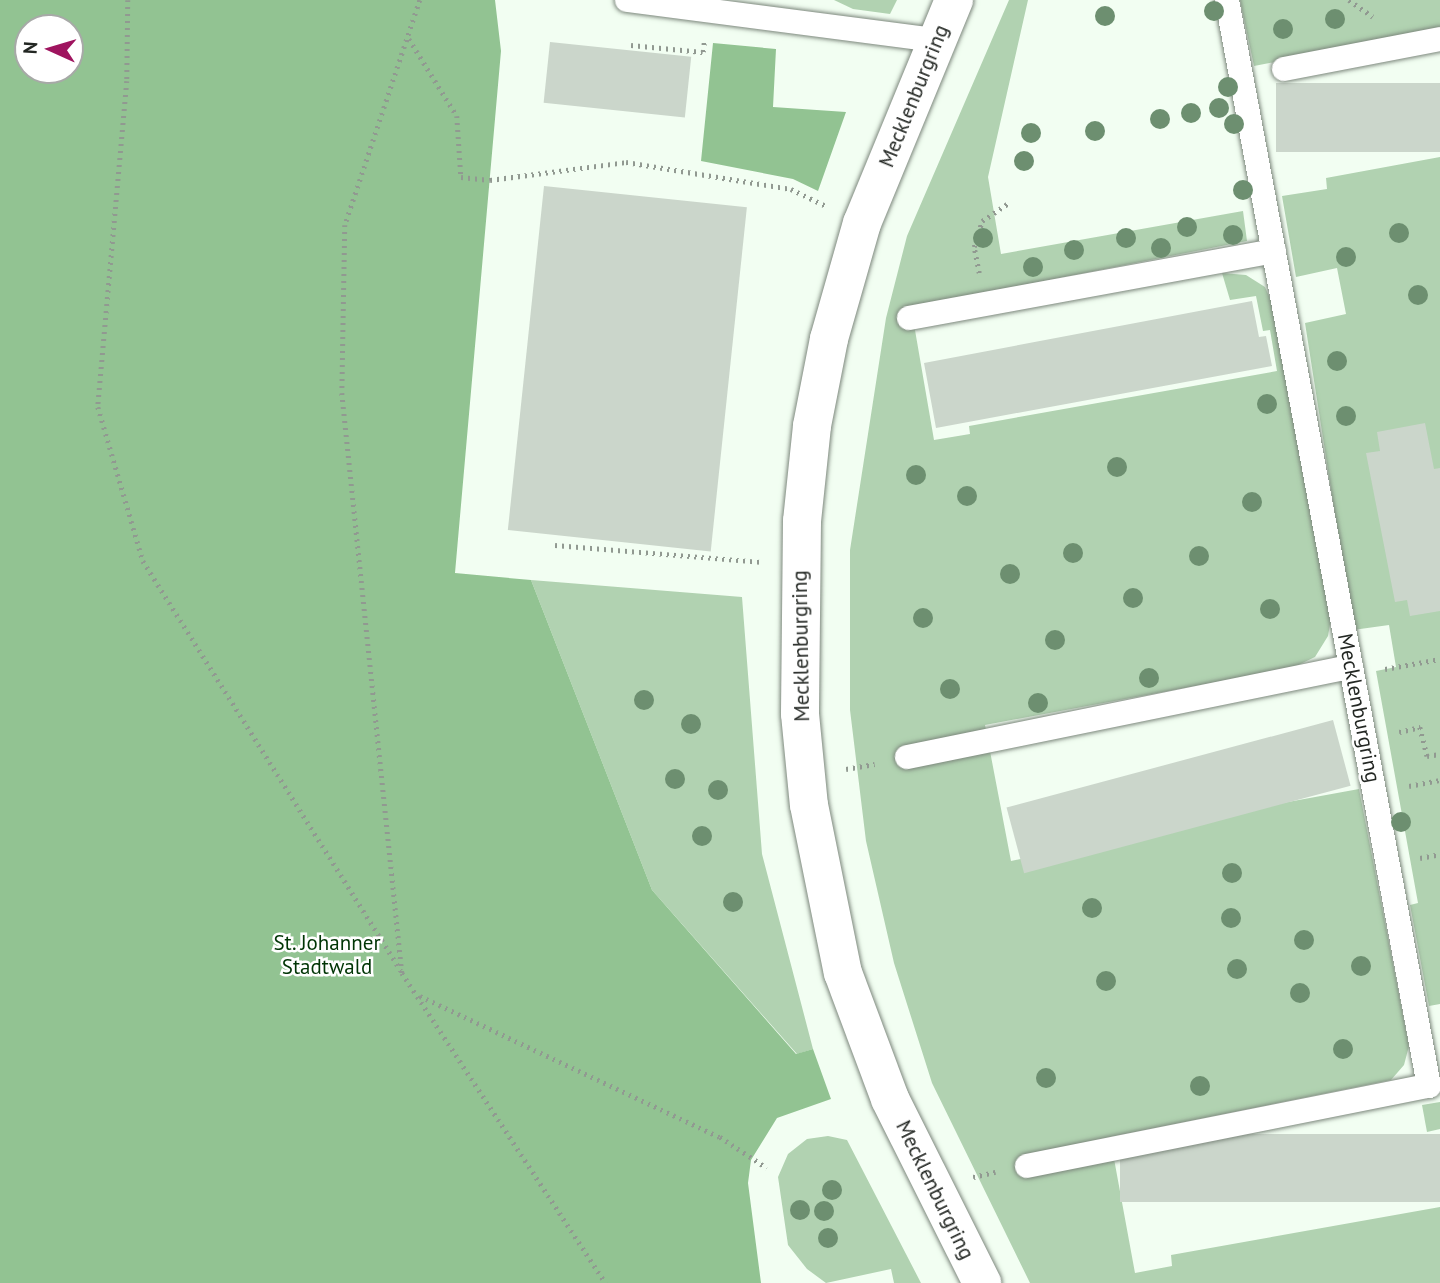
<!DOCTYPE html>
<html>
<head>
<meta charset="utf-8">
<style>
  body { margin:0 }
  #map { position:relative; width:1440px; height:1283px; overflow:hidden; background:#f2fef2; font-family:"PT Sans",sans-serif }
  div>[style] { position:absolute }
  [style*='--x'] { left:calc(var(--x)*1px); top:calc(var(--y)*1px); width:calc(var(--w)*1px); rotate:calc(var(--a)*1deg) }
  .green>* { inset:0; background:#b1d2b1 }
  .forest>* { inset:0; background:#92c392 }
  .building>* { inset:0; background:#cbd6cb; transform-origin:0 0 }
  .path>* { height:4.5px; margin-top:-2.25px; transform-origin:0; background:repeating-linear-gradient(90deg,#919991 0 2px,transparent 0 7px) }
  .roads { filter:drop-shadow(0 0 2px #7d887d) drop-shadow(0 0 2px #7d887d) }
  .lane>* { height:24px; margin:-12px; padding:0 12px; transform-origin:12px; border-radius:12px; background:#fff }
  .secondary>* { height:38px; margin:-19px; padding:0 19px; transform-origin:19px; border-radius:19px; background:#fff }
  .trees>* { width:20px; height:20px; margin:-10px; border-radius:50%; background:#6d8f70 }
  span { translate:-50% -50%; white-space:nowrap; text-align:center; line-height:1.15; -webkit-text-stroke:5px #fff; paint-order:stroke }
  .street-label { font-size:21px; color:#232723 }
  .park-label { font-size:21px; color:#003505 }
  .north { position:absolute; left:14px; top:14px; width:70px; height:70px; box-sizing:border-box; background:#fff; border:2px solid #a7a9a7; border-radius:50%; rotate:274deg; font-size:19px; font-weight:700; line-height:28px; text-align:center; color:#232723 }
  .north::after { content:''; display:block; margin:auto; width:24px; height:32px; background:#9f145f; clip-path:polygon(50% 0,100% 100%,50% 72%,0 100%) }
</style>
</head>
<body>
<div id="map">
  <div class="green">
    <div style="clip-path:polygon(834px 0,897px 0,890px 14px,853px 9px)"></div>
    <div style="clip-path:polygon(1009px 0,1028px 0,988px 177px,1001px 254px,1243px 211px,1247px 241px,911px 307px,934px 440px,970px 434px,969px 426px,1277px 371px,1270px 330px,1263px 331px,1256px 296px,1230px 300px,1222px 273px,1246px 275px,1265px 287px,1273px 305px,1333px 607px,1328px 636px,1315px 657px,1292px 668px,985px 725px,1011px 861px,1048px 853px,1047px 846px,1359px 789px,1409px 1046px,1404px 1065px,1391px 1080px,1110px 1137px,1135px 1273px,1172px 1266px,1171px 1255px,1440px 1207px,1440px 1283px,1030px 1283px,932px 1083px,894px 963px,866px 841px,850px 710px,850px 550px,886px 318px,907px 236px)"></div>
    <div style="clip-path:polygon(1240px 0,1440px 0,1440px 31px,1254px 66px)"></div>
    <div style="clip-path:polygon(1440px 157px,1440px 1004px,1429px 1006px,1410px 905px,1418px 903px,1376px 671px,1396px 667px,1389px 625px,1353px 630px,1305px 323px,1346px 314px,1337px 268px,1296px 277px,1282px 196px,1327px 189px,1326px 178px)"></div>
    <div style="clip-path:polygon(531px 580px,742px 597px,762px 854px,813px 1049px,797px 1054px,652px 890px)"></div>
    <div style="clip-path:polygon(1440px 1102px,1440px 1129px,1427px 1132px,1422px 1105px)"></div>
    <div style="clip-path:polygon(828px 1136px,847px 1140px,921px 1283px,894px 1283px,891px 1269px,826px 1283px,807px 1269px,788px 1245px,778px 1177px,788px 1154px,807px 1139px)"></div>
  </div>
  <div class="forest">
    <div style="clip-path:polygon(evenodd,0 0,495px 0,501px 51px,455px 573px,531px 580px,652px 890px,796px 1054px,813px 1049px,831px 1099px,777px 1118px,751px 1160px,748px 1183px,761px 1283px,0 1283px,0 0,70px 28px,70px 70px,28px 70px,28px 28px,70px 28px)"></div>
    <div style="clip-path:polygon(713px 43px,776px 49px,773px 107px,846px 112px,818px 191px,793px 179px,701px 161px)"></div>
  </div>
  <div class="building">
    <div style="left:550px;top:42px;width:142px;height:61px;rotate:6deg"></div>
    <div style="left:1440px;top:83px;width:69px;height:164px;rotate:90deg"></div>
    <div style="left:544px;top:186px;width:204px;height:346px;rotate:6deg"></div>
    <div style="clip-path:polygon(1252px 301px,1259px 337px,1266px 336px,1272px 366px,936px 428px,924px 363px)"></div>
    <div style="clip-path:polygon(1425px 423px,1434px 469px,1440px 468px,1440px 611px,1410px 616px,1407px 600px,1395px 602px,1366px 453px,1380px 451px,1377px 432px)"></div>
    <div style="left:1333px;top:720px;width:68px;height:338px;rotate:75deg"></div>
    <div style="left:1440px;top:1134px;width:68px;height:320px;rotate:90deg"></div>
  </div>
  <div class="path">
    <div style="--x:128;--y:0;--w:81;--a:90.7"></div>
    <div style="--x:127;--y:81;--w:327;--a:95.1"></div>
    <div style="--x:98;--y:407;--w:160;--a:73.7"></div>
    <div style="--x:143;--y:561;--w:484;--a:57.8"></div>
    <div style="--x:420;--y:0;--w:237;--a:108.4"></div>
    <div style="--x:345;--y:225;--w:168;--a:91"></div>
    <div style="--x:342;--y:393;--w:583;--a:84.09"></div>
    <div style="--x:402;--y:973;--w:371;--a:56.7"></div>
    <div style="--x:1349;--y:0;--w:29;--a:35"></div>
    <div style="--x:409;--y:39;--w:91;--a:58.1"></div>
    <div style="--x:457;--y:116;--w:61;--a:86.2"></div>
    <div style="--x:461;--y:177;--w:29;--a:6"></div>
    <div style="--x:490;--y:180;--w:137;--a:-7.5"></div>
    <div style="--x:626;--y:162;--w:167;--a:9.3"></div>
    <div style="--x:791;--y:189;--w:39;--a:26"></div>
    <div style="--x:631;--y:45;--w:72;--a:5.6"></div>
    <div style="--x:703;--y:52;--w:10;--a:-84"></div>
    <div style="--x:979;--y:273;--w:26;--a:-101"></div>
    <div style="--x:974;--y:247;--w:27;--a:-73"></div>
    <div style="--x:982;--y:221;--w:34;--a:-34"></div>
    <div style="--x:555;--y:545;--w:206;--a:4.7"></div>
    <div style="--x:1385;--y:669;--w:56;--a:-10.3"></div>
    <div style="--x:1399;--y:732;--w:22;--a:-13"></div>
    <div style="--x:1420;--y:727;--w:30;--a:76"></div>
    <div style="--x:1427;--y:756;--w:13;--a:-9"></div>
    <div style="--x:846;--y:769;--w:29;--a:-10"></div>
    <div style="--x:1409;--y:786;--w:32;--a:-11"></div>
    <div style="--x:1420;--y:858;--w:20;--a:-11"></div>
    <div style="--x:420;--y:996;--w:331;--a:25.2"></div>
    <div style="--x:720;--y:1137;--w:56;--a:33.4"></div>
    <div style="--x:973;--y:1177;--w:23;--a:-13"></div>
  </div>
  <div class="roads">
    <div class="lane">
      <div style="--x:627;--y:0;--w:313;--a:7.4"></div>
      <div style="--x:1284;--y:69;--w:159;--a:-10.9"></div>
      <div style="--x:909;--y:318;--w:371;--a:-10.4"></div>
      <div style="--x:907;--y:757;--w:453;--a:-11.5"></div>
      <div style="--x:1027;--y:1166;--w:410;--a:-11.3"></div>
      <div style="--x:1429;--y:1086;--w:1105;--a:-100.54"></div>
    </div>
    <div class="secondary">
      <div style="--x:954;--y:0;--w:241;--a:112.4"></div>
      <div style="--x:862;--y:223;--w:121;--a:105.9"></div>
      <div style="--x:829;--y:339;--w:89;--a:101.1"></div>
      <div style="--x:812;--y:426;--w:96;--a:96"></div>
      <div style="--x:802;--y:521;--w:193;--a:90.6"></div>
      <div style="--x:800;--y:714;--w:91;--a:84.4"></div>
      <div style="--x:809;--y:805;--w:171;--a:78.6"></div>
      <div style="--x:843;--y:973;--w:134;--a:69.5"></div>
      <div style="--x:890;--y:1099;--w:206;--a:63.4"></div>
    </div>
  </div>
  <div class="trees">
    <div style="left:1214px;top:11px"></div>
    <div style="left:1105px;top:16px"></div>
    <div style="left:1335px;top:19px"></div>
    <div style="left:1283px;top:29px"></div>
    <div style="left:1228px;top:87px"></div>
    <div style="left:1219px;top:108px"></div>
    <div style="left:1191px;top:113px"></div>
    <div style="left:1160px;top:119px"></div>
    <div style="left:1234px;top:124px"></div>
    <div style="left:1095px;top:131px"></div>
    <div style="left:1031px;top:133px"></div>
    <div style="left:1024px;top:161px"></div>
    <div style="left:1243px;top:190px"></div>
    <div style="left:1187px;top:227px"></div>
    <div style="left:1399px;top:233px"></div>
    <div style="left:1233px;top:235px"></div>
    <div style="left:983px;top:238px"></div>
    <div style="left:1126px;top:238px"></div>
    <div style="left:1161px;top:248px"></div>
    <div style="left:1074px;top:250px"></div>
    <div style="left:1346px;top:257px"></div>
    <div style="left:1033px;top:267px"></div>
    <div style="left:1418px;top:295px"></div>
    <div style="left:1337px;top:361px"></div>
    <div style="left:1267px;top:404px"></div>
    <div style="left:1346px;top:416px"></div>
    <div style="left:1117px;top:467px"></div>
    <div style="left:916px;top:475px"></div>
    <div style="left:967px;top:496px"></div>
    <div style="left:1252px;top:502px"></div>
    <div style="left:1073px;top:553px"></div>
    <div style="left:1199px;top:556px"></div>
    <div style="left:1010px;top:574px"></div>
    <div style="left:1133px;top:598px"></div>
    <div style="left:1270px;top:609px"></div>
    <div style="left:923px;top:618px"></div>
    <div style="left:1055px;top:640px"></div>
    <div style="left:1149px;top:678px"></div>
    <div style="left:950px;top:689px"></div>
    <div style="left:644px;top:700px"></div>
    <div style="left:1038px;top:703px"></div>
    <div style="left:691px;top:724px"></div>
    <div style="left:675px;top:779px"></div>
    <div style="left:718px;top:790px"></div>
    <div style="left:1401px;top:822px"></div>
    <div style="left:702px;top:836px"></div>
    <div style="left:1232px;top:873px"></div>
    <div style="left:733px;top:902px"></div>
    <div style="left:1092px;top:908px"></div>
    <div style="left:1231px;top:918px"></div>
    <div style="left:1304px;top:940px"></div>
    <div style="left:1361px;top:966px"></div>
    <div style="left:1237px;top:969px"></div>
    <div style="left:1106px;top:981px"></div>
    <div style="left:1300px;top:993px"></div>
    <div style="left:1343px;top:1049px"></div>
    <div style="left:1046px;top:1078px"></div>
    <div style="left:1200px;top:1086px"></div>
    <div style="left:832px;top:1190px"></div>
    <div style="left:800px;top:1210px"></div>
    <div style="left:824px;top:1211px"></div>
    <div style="left:828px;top:1238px"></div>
  </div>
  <div class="street-label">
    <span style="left:914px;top:96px;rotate:-68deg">Mecklenburgring</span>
    <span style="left:801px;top:646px;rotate:-91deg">Mecklenburgring</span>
    <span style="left:1359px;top:708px;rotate:79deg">Mecklenburgring</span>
    <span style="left:935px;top:1190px;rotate:64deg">Mecklenburgring</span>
  </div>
  <div class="park-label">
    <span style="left:327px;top:955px">St. Johanner<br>Stadtwald</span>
  </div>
  <div class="north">N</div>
</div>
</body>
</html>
